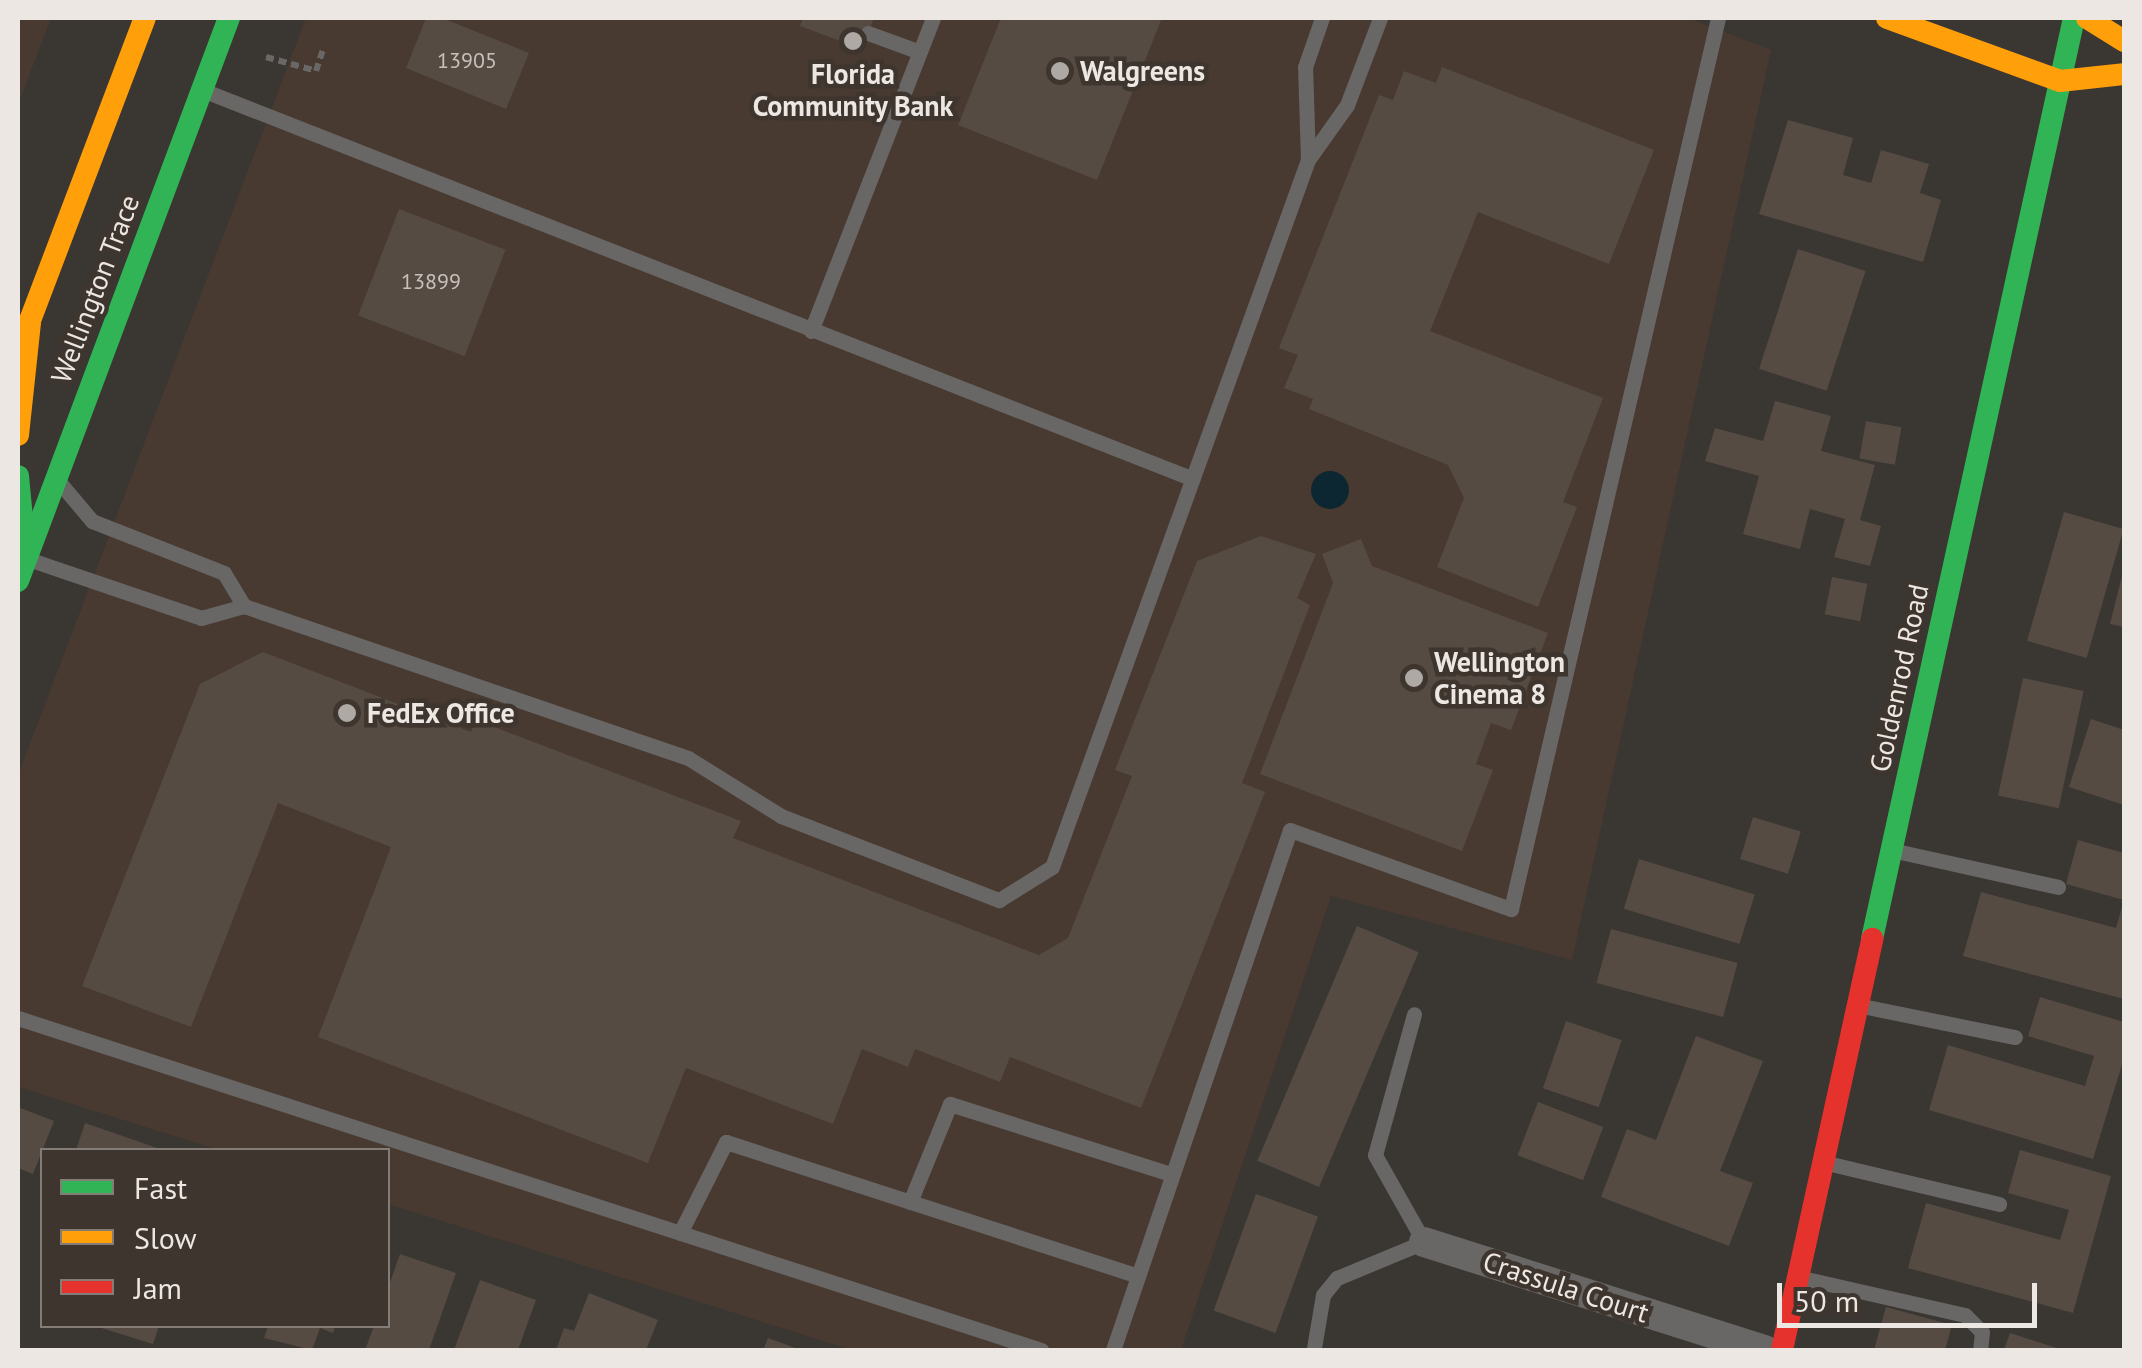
<!DOCTYPE html>
<html>
<head>
<meta charset="utf-8">
<style>
  body { margin:0 }
  #map { position:relative; width:2142px; height:1368px; overflow:hidden; background:#3a3632; font-family:"PT Sans",sans-serif }
  div>[style] { position:absolute }
  [style*='--x'] { left:calc(var(--x)*1px); top:calc(var(--y)*1px); width:calc(var(--w)*1px); rotate:calc(var(--a)*1deg) }
  .built>* { inset:0; background:#483a30 }
  .water>* { inset:0; background:#0c2731 }
  .round { border-radius:50% }
  .building>* { inset:0; background:#554b43; transform-origin:0 0 }
  .path>* { height:6px; margin-top:-3px; transform-origin:0; background:repeating-linear-gradient(90deg,#6a6866 0 8px,transparent 0 13px) }
  .lane>* { height:15px; margin:-7.5px; padding:0 7.5px; transform-origin:7.5px; border-radius:7.5px; background:#696766 }
  .street>* { height:30px; margin:-15px; padding:0 15px; transform-origin:15px; border-radius:15px; background:#696766 }
  .fast>* { height:22px; margin:-11px; padding:0 11px; transform-origin:11px; border-radius:11px; background:#30b455 }
  .slow>* { height:22px; margin:-11px; padding:0 11px; transform-origin:11px; border-radius:11px; background:#ff9f0a }
  .jam>* { height:22px; margin:-11px; padding:0 11px; transform-origin:11px; border-radius:11px; background:#e5322d }
  .dots>* { width:28px; height:28px; translate:-50% -50%; box-sizing:border-box; border:5px solid #3e352e; border-radius:50% }
  span { translate:-50% -50%; white-space:nowrap; text-align:center; line-height:1.15; -webkit-text-stroke:9px #3e352e; paint-order:stroke }
  .number-label { font-size:22px; color:#c7c0bb }
  .number-label span { -webkit-text-stroke-width:0 }
  .poi-label { font-size:28px; color:#ede7e3; font-weight:700 }
  .left { translate:0 -50%; text-align:left }
  .street-label { font-size:28px; color:#ede7e3 }
  .frame { position:absolute; inset:0; border:20px solid #ede7e3; pointer-events:none }
  .legend { position:absolute; left:40px; top:1148px; width:350px; height:180px; box-sizing:border-box; background:#3e352e; border:2px solid #847c76; margin:0; padding:12px 18px; list-style:none; font-size:30px; color:#ede7e3 }
  .legend li { display:flex; align-items:center; gap:20px; height:50px }
  .legend b { width:50px; border:2px solid #847c76 }
  .scale { position:absolute; left:1777px; top:1283px; width:260px; height:45px; box-sizing:border-box; border:5px solid #ede7e3; border-top:0; padding-left:12px; font-size:30px; line-height:35px; white-space:nowrap; color:#ede7e3; -webkit-text-stroke:8px #3e352e; paint-order:stroke }
</style>
</head>
<body>
<div id="map">
  <div class="built">
    <div style="clip-path:polygon(18px 18px,51px 18px,18px 105px)"></div>
    <div style="clip-path:polygon(306px 18px,1688px 18px,1771px 50px,1572px 960px,1331px 896px,1181px 1350px,852px 1350px,388px 1204px,388px 1150px,219px 1150px,18px 1087px,18px 775px)"></div>
  </div>
  <div class="water">
    <div class="round" style="left:1311px;top:471px;width:38px;height:38px"></div>
  </div>
  <div class="building">
    <div style="clip-path:polygon(426px 18px,442px 18px,529px 53px,506px 109px,406px 68px)"></div>
    <div style="clip-path:polygon(803px 18px,874px 18px,862px 49px,800px 26px)"></div>
    <div style="clip-path:polygon(1001px 18px,1162px 18px,1097px 180px,958px 125px)"></div>
    <div style="clip-path:polygon(1442px 67px,1654px 150px,1609px 264px,1478px 212px,1430px 331px,1603px 398px,1563px 502px,1577px 507px,1538px 607px,1437px 567px,1464px 498px,1448px 465px,1309px 409px,1313px 399px,1284px 388px,1298px 355px,1279px 348px,1379px 95px,1393px 100px,1404px 71px,1436px 83px)"></div>
    <div style="clip-path:polygon(1788px 120px,1853px 138px,1843px 175px,1871px 183px,1881px 150px,1929px 164px,1920px 193px,1941px 200px,1923px 262px,1759px 214px)"></div>
    <div style="left:399px;top:209px;width:114px;height:114px;rotate:21deg"></div>
    <div style="left:1798px;top:249px;width:71px;height:126px;rotate:18deg"></div>
    <div style="clip-path:polygon(1775px 401px,1831px 416px,1821px 451px,1875px 465px,1860px 520px,1881px 526px,1870px 566px,1834px 557px,1845px 519px,1810px 509px,1800px 549px,1743px 534px,1759px 476px,1705px 461px,1715px 428px,1763px 441px)"></div>
    <div style="left:1866px;top:421px;width:36px;height:38px;rotate:10deg"></div>
    <div style="left:2064px;top:512px;width:62px;height:134px;rotate:16deg"></div>
    <div style="clip-path:polygon(1261px 536px,1316px 554px,1297px 598px,1310px 605px,1242px 783px,1265px 792px,1141px 1108px,1010px 1057px,1000px 1082px,915px 1049px,908px 1067px,862px 1049px,833px 1124px,686px 1068px,648px 1163px,318px 1037px,391px 847px,278px 803px,191px 1027px,82px 986px,200px 684px,263px 652px,471px 732px,476px 720px,741px 821px,733px 838px,1039px 955px,1068px 938px,1132px 776px,1115px 770px,1197px 561px)"></div>
    <div style="clip-path:polygon(1361px 539px,1372px 566px,1548px 633px,1511px 730px,1491px 723px,1476px 764px,1493px 770px,1462px 851px,1260px 774px,1333px 583px,1322px 554px)"></div>
    <div style="clip-path:polygon(2123px 572px,2124px 573px,2124px 627px,2110px 624px)"></div>
    <div style="left:1832px;top:577px;width:36px;height:38px;rotate:11deg"></div>
    <div style="left:2023px;top:678px;width:62px;height:120px;rotate:12deg"></div>
    <div style="clip-path:polygon(2091px 719px,2124px 730px,2124px 805px,2069px 787px)"></div>
    <div style="left:1753px;top:817px;width:50px;height:44px;rotate:17deg"></div>
    <div style="clip-path:polygon(2078px 840px,2124px 853px,2124px 900px,2066px 884px)"></div>
    <div style="left:1639px;top:859px;width:121px;height:52px;rotate:17deg"></div>
    <div style="clip-path:polygon(1981px 892px,2116px 928px,2124px 900px,2124px 999px,1963px 956px)"></div>
    <div style="left:1357px;top:926px;width:67px;height:255px;rotate:23deg"></div>
    <div style="left:1611px;top:929px;width:131px;height:56px;rotate:15deg"></div>
    <div style="clip-path:polygon(2040px 997px,2124px 1022px,2124px 1058px,2093px 1159px,1929px 1110px,1948px 1045px,2085px 1086px,2094px 1056px,2028px 1036px)"></div>
    <div style="left:1566px;top:1021px;width:59px;height:71px;rotate:19deg"></div>
    <div style="clip-path:polygon(1696px 1036px,1763px 1061px,1720px 1171px,1753px 1183px,1729px 1246px,1601px 1197px,1627px 1129px,1656px 1140px)"></div>
    <div style="left:1538px;top:1102px;width:70px;height:57px;rotate:21deg"></div>
    <div style="clip-path:polygon(18px 1107px,54px 1121px,33px 1174px,18px 1168px)"></div>
    <div style="clip-path:polygon(85px 1123px,163px 1150px,76px 1150px)"></div>
    <div style="clip-path:polygon(2020px 1150px,2111px 1176px,2073px 1313px,1908px 1268px,1926px 1203px,2060px 1240px,2069px 1210px,2008px 1193px)"></div>
    <div style="left:1256px;top:1194px;width:66px;height:124px;rotate:20deg"></div>
    <div style="clip-path:polygon(400px 1254px,456px 1273px,429px 1350px,365px 1350px,374px 1326px,388px 1326px,388px 1288px)"></div>
    <div style="clip-path:polygon(480px 1280px,536px 1300px,518px 1350px,454px 1350px)"></div>
    <div style="clip-path:polygon(589px 1293px,658px 1320px,646px 1350px,556px 1350px,564px 1328px,574px 1331px)"></div>
    <div style="clip-path:polygon(1886px 1307px,1952px 1325px,1945px 1350px,1874px 1350px)"></div>
    <div style="clip-path:polygon(95px 1326px,159px 1326px,153px 1344px)"></div>
    <div style="clip-path:polygon(268px 1326px,335px 1326px,333px 1333px,320px 1328px,312px 1350px,264px 1338px)"></div>
    <div style="clip-path:polygon(2010px 1333px,2063px 1350px,2004px 1350px)"></div>
    <div style="clip-path:polygon(768px 1338px,801px 1350px,763px 1350px)"></div>
  </div>
  <div class="path">
    <div style="--x:266;--y:57;--w:52;--a:15.6"></div>
    <div style="--x:316;--y:71;--w:26;--a:-72"></div>
  </div>
  <div class="lane">
    <div style="--x:868;--y:33;--w:55;--a:20.1"></div>
    <div style="--x:205;--y:91;--w:1061;--a:21.44"></div>
    <div style="--x:1308;--y:160;--w:93;--a:-91.8"></div>
    <div style="--x:1305;--y:67;--w:52;--a:-70.9"></div>
    <div style="--x:811;--y:331;--w:336;--a:-68.7"></div>
    <div style="--x:60;--y:483;--w:50;--a:49.9"></div>
    <div style="--x:92;--y:521;--w:142;--a:21.5"></div>
    <div style="--x:224;--y:573;--w:39;--a:59"></div>
    <div style="--x:28;--y:559;--w:183;--a:18.8"></div>
    <div style="--x:201;--y:618;--w:45;--a:-15.6"></div>
    <div style="--x:244;--y:606;--w:469;--a:18.9"></div>
    <div style="--x:688;--y:758;--w:110;--a:31.9"></div>
    <div style="--x:781;--y:816;--w:234;--a:21.1"></div>
    <div style="--x:999;--y:900;--w:62;--a:-31.9"></div>
    <div style="--x:1052;--y:867;--w:752;--a:-70.1"></div>
    <div style="--x:1308;--y:160;--w:67;--a:-54.7"></div>
    <div style="--x:1347;--y:105;--w:93;--a:-69.2"></div>
    <div style="--x:1896;--y:851;--w:166;--a:12.5"></div>
    <div style="--x:1862;--y:1006;--w:156;--a:11.5"></div>
    <div style="--x:18;--y:1018;--w:1076;--a:17.98"></div>
    <div style="--x:1827;--y:1163;--w:177;--a:13.4"></div>
    <div style="--x:910;--y:1202;--w:106;--a:-67.8"></div>
    <div style="--x:950;--y:1104;--w:232;--a:17.6"></div>
    <div style="--x:680;--y:1233;--w:102;--a:-63.2"></div>
    <div style="--x:726;--y:1142;--w:433;--a:18"></div>
    <div style="--x:1802;--y:1278;--w:167;--a:12.8"></div>
    <div style="--x:1965;--y:1315;--w:24;--a:45"></div>
    <div style="--x:1982;--y:1332;--w:18;--a:96"></div>
    <div style="--x:1314;--y:1348;--w:54;--a:-80.4"></div>
    <div style="--x:1323;--y:1295;--w:22;--a:-51"></div>
    <div style="--x:1337;--y:1278;--w:94;--a:-22.5"></div>
    <div style="--x:1424;--y:1242;--w:100;--a:-119.4"></div>
    <div style="--x:1375;--y:1155;--w:146;--a:-74.5"></div>
    <div style="--x:1113;--y:1350;--w:549;--a:-71.2"></div>
    <div style="--x:1290;--y:830;--w:235;--a:19.7"></div>
    <div style="--x:1511;--y:909;--w:915;--a:-76.92"></div>
  </div>
  <div class="street">
    <div style="--x:1424;--y:1242;--w:358;--a:17.6"></div>
  </div>
  <div class="fast">
    <div style="--x:18;--y:476;--w:74;--a:84.6"></div>
    <div style="--x:18;--y:581;--w:601;--a:-69.46"></div>
    <div style="--x:1872;--y:939;--w:943;--a:-77.63"></div>
  </div>
  <div class="slow">
    <div style="--x:1887;--y:18;--w:184;--a:20"></div>
    <div style="--x:2060;--y:81;--w:64;--a:-6.2"></div>
    <div style="--x:2087;--y:18;--w:44;--a:31.9"></div>
    <div style="--x:18;--y:352;--w:357;--a:-69.2"></div>
    <div style="--x:18;--y:435;--w:113;--a:-83.9"></div>
  </div>
  <div class="jam">
    <div style="--x:1782;--y:1350;--w:421;--a:-77.6"></div>
  </div>
  <div class="dots">
    <div style="left:853px;top:41px;background:#aea9a5"></div>
    <div style="left:1060px;top:71px;background:#aea9a5"></div>
    <div style="left:1414px;top:678px;background:#aea9a5"></div>
    <div style="left:347px;top:713px;background:#aea9a5"></div>
  </div>
  <div class="number-label">
    <span style="left:467px;top:61px">13905</span>
    <span style="left:431px;top:282px">13899</span>
  </div>
  <div class="poi-label">
    <span class="left" style="left:1080px;top:71px">Walgreens</span>
    <span style="left:853px;top:90px">Florida<br>Community Bank</span>
    <span class="left" style="left:1434px;top:678px">Wellington<br>Cinema 8</span>
    <span class="left" style="left:367px;top:713px">FedEx Office</span>
  </div>
  <div class="street-label">
    <span style="left:95px;top:289px;rotate:-69deg">Wellington Trace</span>
    <span style="left:1899px;top:678px;rotate:-78deg">Goldenrod Road</span>
    <span style="left:1566px;top:1287px;rotate:18deg">Crassula Court</span>
  </div>
  <div class="frame"></div>
  <ul class="legend">
  <li><b style="height:12px;background:#30b455"></b>Fast</li>
  <li><b style="height:12px;background:#ff9f0a"></b>Slow</li>
  <li><b style="height:12px;background:#e5322d"></b>Jam</li>
  </ul>
  <div class="scale">50 m</div>
</div>
</body>
</html>
